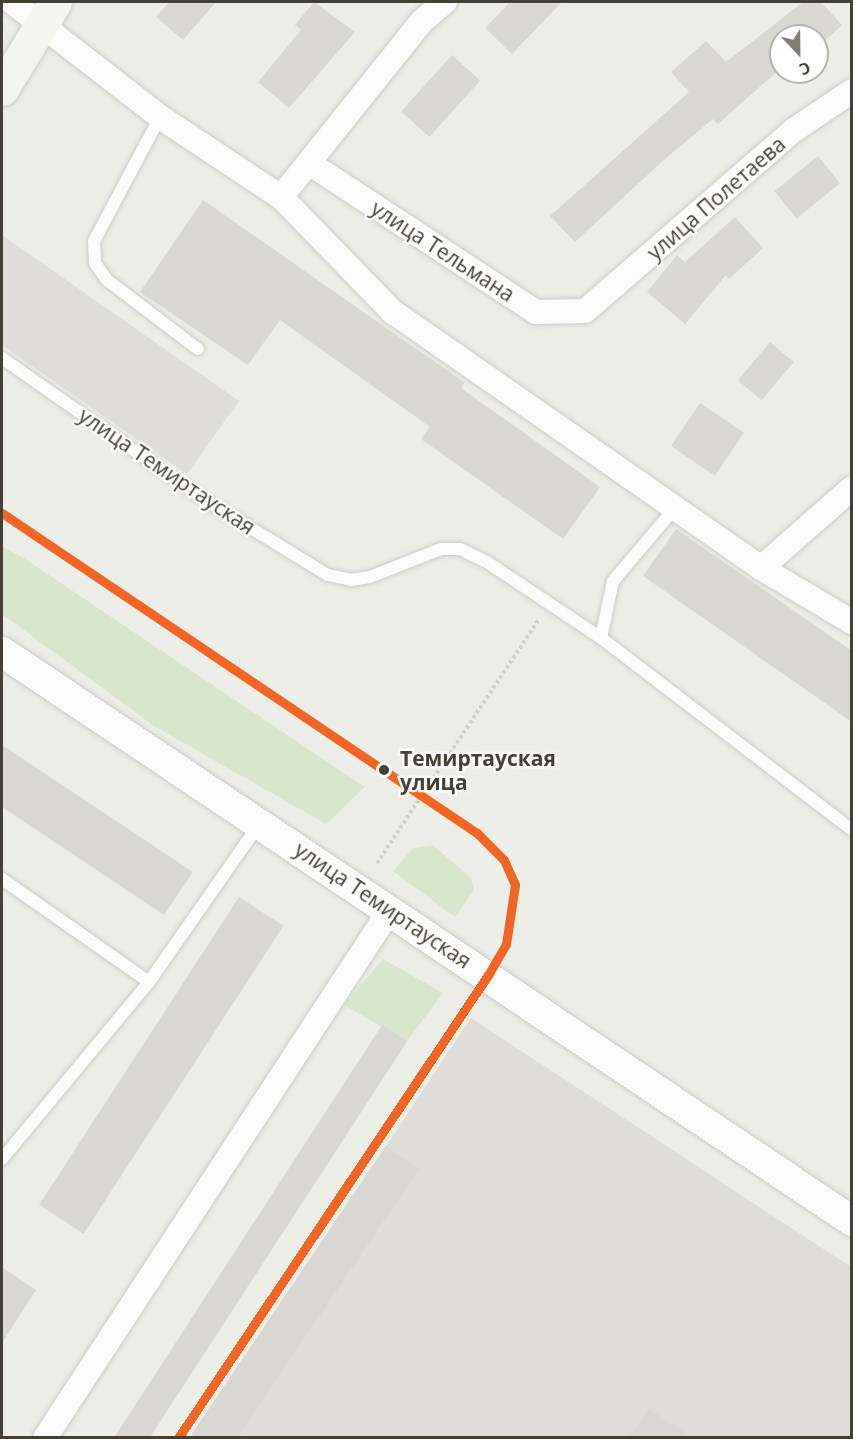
<!DOCTYPE html>
<html>
<head>
<meta charset="utf-8">
<style>
  body { margin:0 }
  #map { position:relative; width:853px; height:1439px; overflow:hidden; background:#eeeee9; font-family:"Open Sans",sans-serif }
  div>[style] { position:absolute }
  [style*='--x'] { left:calc(var(--x)*1px); top:calc(var(--y)*1px); width:calc(var(--w)*1px); rotate:calc(var(--a)*1deg) }
  .industrial>* { inset:0; background:#deddd7 }
  .green>* { inset:0; background:#d8e7cb }
  .parking>* { inset:0; background:#deddd9 }
  .building>* { inset:0; background:#d8d7d2; transform-origin:0 0 }
  .path>* { height:4px; margin-top:-2px; transform-origin:0; background:repeating-linear-gradient(90deg,#d0cecb 0 3px,transparent 0 6px) }
  .roads { filter:drop-shadow(0 0 2px #ccccc7) drop-shadow(0 0 2px #ccccc7) }
  .service>* { height:12px; margin:-6px; padding:0 6px; transform-origin:6px; border-radius:6px; background:#fcfcfc }
  .minor>* { height:24px; margin:-12px; padding:0 12px; transform-origin:12px; border-radius:12px; background:#fcfcfc }
  .tertiary>* { height:30px; margin:-15px; padding:0 15px; transform-origin:15px; border-radius:15px; background:#fcfcfc }
  .secondary>* { height:33px; margin:-16.5px; padding:0 16.5px; transform-origin:16.5px; border-radius:16.5px; background:#f5f5ef }
  .tram-1>* { height:9px; margin:-4.5px; padding:0 4.5px; transform-origin:4.5px; border-radius:4.5px; background:#f26522 }
  .dots>* { width:16px; height:16px; translate:-50% -50%; box-sizing:border-box; border:3px solid #fff; border-radius:50% }
  span { translate:-50% -50%; white-space:nowrap; text-align:center; line-height:1.15; -webkit-text-stroke:4.5px #fff; paint-order:stroke }
  .street-label { font-size:21px; color:#444036 }
  .stop-label { font-size:21px; color:#444036; font-weight:700 }
  .left { translate:0 -50%; text-align:left }
  .frame { position:absolute; inset:0; border:3px solid #444036; pointer-events:none }
  .north { position:absolute; left:769px; top:24px; width:60px; height:60px; box-sizing:border-box; background:#fff; border:2px solid #b4b3af; border-radius:50%; rotate:158deg; font-size:16px; font-weight:700; line-height:24px; text-align:center; color:#444036 }
  .north::after { content:''; display:block; margin:auto; width:21px; height:27px; background:#807d75; clip-path:polygon(50% 0,100% 100%,50% 72%,0 100%) }
</style>
</head>
<body>
<div id="map">
  <div class="industrial">
    <div style="clip-path:polygon(471px 1018px,851px 1267px,851px 1437px,193px 1438px)"></div>
  </div>
  <div class="green">
    <div style="clip-path:polygon(2px 546px,25px 559px,365px 787px,326px 824px,154px 726px,2px 614px)"></div>
    <div style="clip-path:polygon(433px 845px,471px 878px,474px 890px,455px 917px,393px 871px,413px 848px)"></div>
    <div style="clip-path:polygon(383px 959px,443px 993px,407px 1041px,344px 1005px)"></div>
  </div>
  <div class="parking">
    <div style="clip-path:polygon(2px 235px,239px 401px,187px 474px,2px 345px)"></div>
  </div>
  <div class="building">
    <div style="clip-path:polygon(169px 2px,216px 2px,183px 40px,156px 17px)"></div>
    <div style="clip-path:polygon(314px 2px,355px 32px,289px 108px,258px 82px,301px 30px,295px 25px)"></div>
    <div style="clip-path:polygon(510px 2px,562px 2px,512px 54px,485px 28px)"></div>
    <div style="clip-path:polygon(803px 2px,821px 2px,842px 25px,817px 48px,817px 36px,781px 36px,781px 68px,718px 124px,713px 119px,665px 159px,575px 242px,550px 216px,689px 92px,671px 72px,706px 41px,726px 62px)"></div>
    <div style="left:452px;top:55px;width:38px;height:76px;rotate:42deg"></div>
    <div style="left:818px;top:156px;width:35px;height:56px;rotate:51deg"></div>
    <div style="clip-path:polygon(203px 200px,465px 383px,461px 388px,600px 487px,563px 539px,421px 439px,430px 427px,280px 320px,248px 365px,140px 292px)"></div>
    <div style="clip-path:polygon(735px 217px,763px 248px,729px 279px,726px 275px,685px 324px,647px 292px,677px 255px,685px 262px)"></div>
    <div style="left:770px;top:342px;width:31px;height:50px;rotate:40deg"></div>
    <div style="left:700px;top:403px;width:53px;height:52px;rotate:34deg"></div>
    <div style="clip-path:polygon(676px 529px,852px 651px,852px 722px,643px 576px)"></div>
    <div style="clip-path:polygon(2px 745px,193px 872px,164px 915px,2px 807px)"></div>
    <div style="left:239px;top:897px;width:53px;height:367px;rotate:33deg"></div>
    <div style="left:382px;top:1025px;width:30px;height:496px;rotate:33deg"></div>
    <div style="left:386px;top:1146px;width:40px;height:349px;rotate:34deg"></div>
    <div style="clip-path:polygon(2px 1267px,36px 1290px,2px 1343px)"></div>
    <div style="clip-path:polygon(649px 1409px,692px 1437px,629px 1437px)"></div>
  </div>
  <div class="path">
    <div style="--x:377;--y:863;--w:293;--a:-56.4"></div>
  </div>
  <div class="roads">
    <div class="service">
      <div style="--x:160;--y:117;--w:140;--a:118"></div>
      <div style="--x:94;--y:241;--w:22;--a:87"></div>
      <div style="--x:95;--y:263;--w:21;--a:55"></div>
      <div style="--x:107;--y:280;--w:114;--a:37.2"></div>
      <div style="--x:2;--y:358;--w:248;--a:35"></div>
      <div style="--x:205;--y:500;--w:144;--a:31.4"></div>
      <div style="--x:328;--y:575;--w:24;--a:12"></div>
      <div style="--x:351;--y:580;--w:19;--a:-9"></div>
      <div style="--x:370;--y:577;--w:76;--a:-21.5"></div>
      <div style="--x:441;--y:549;--w:19;--a:0"></div>
      <div style="--x:460;--y:549;--w:30;--a:26"></div>
      <div style="--x:487;--y:562;--w:137;--a:33.7"></div>
      <div style="--x:601;--y:638;--w:316;--a:37.4"></div>
      <div style="--x:601;--y:638;--w:58;--a:-78.1"></div>
      <div style="--x:613;--y:581;--w:96;--a:-49.7"></div>
      <div style="--x:2;--y:879;--w:179;--a:35"></div>
      <div style="--x:149;--y:982;--w:230;--a:129.7"></div>
      <div style="--x:149;--y:982;--w:194;--a:-55.1"></div>
    </div>
    <div class="minor">
      <div style="--x:12;--y:2;--w:187;--a:37.8"></div>
      <div style="--x:160;--y:117;--w:145;--a:33.5"></div>
      <div style="--x:281;--y:197;--w:161;--a:45.8"></div>
      <div style="--x:393;--y:312;--w:448;--a:34.8"></div>
      <div style="--x:761;--y:568;--w:106;--a:30.7"></div>
      <div style="--x:309;--y:163;--w:272;--a:33.3"></div>
      <div style="--x:536;--y:312;--w:49;--a:-1.2"></div>
      <div style="--x:585;--y:311;--w:276;--a:-40.9"></div>
      <div style="--x:794;--y:130;--w:70;--a:-33.9"></div>
      <div style="--x:281;--y:197;--w:226;--a:-51.3"></div>
      <div style="--x:422;--y:21;--w:30;--a:-40"></div>
      <div style="--x:761;--y:568;--w:121;--a:-41.3"></div>
      <div style="--x:45;--y:1438;--w:631;--a:-56.84"></div>
    </div>
    <div class="tertiary">
      <div style="--x:2;--y:652;--w:1023;--a:33.8"></div>
    </div>
    <div class="secondary">
      <div style="--x:2;--y:89;--w:102;--a:-58.7"></div>
    </div>
  </div>
  <div class="tram-1">
    <div style="--x:2;--y:513;--w:573;--a:33.97"></div>
    <div style="--x:477;--y:833;--w:38;--a:45"></div>
    <div style="--x:504;--y:860;--w:27;--a:66"></div>
    <div style="--x:515;--y:885;--w:60;--a:98.7"></div>
    <div style="--x:506;--y:944;--w:36;--a:120"></div>
    <div style="--x:488;--y:975;--w:557;--a:123.8"></div>
  </div>
  <div class="dots">
    <div style="left:384px;top:770px;background:#444036"></div>
  </div>
  <div class="street-label">
    <span style="left:716px;top:198px;rotate:-41deg">улица Полетаева</span>
    <span style="left:443px;top:251px;rotate:33deg">улица Тельмана</span>
    <span style="left:167px;top:471px;rotate:34deg">улица Темиртауская</span>
    <span style="left:383px;top:905px;rotate:34deg">улица Темиртауская</span>
  </div>
  <div class="stop-label">
    <span class="left" style="left:400px;top:770px">Темиртауская<br>улица</span>
  </div>
  <div class="frame"></div>
  <div class="north">С</div>
</div>
</body>
</html>
